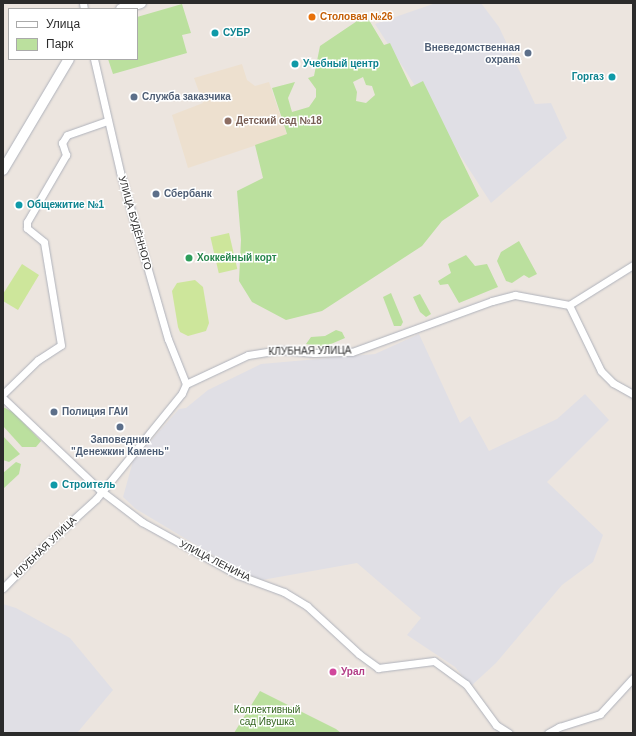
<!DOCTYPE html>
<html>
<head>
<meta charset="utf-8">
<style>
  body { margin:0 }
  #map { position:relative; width:636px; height:736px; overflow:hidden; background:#ece5df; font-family:Helvetica,sans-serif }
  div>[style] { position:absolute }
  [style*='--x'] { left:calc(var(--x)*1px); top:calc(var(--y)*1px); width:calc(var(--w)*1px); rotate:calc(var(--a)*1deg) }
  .industrial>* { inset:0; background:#e0dfe5 }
  .education>* { inset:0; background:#ede0cf }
  .green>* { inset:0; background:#bbe09e }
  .pitch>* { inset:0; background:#cde69b; transform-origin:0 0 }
  .roads { filter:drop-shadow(0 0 1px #afb2bb) drop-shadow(0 0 1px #afb2bb) }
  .street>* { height:7px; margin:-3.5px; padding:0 3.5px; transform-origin:3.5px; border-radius:3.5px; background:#fff }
  .secondary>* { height:10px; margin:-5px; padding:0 5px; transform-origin:5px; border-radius:5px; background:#fff }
  .dots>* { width:11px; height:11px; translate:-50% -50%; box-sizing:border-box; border:2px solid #fff; border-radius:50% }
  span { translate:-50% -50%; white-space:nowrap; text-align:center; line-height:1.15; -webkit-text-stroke:3px #fff; paint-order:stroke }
  .food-label { font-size:10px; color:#c56008; font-weight:700 }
  .left { translate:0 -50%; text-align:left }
  .culture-label { font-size:10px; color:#0d838f; font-weight:700 }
  .right { translate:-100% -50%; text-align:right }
  .service-label { font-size:10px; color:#4e5e75; font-weight:700 }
  .education-label { font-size:10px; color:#785e54; font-weight:700 }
  .street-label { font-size:10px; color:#2b2b2b }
  .leisure-label { font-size:10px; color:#27864d; font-weight:700 }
  .hotel-label { font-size:10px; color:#b23c85; font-weight:700 }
  .park-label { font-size:10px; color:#34651f }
  .frame { position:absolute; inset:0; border:4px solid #2b2b2b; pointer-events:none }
  .legend { position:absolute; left:8px; top:8px; width:130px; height:52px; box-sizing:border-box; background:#fff; border:1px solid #aaa; margin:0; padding:5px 7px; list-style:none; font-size:12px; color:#2b2b2b }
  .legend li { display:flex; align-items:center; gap:8px; height:20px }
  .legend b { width:20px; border:1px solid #aaa }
</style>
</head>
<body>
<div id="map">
  <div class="industrial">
    <div style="clip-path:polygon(436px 3px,481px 3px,499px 27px,535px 104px,551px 103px,567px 138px,491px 203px,375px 24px)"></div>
    <div style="clip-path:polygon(419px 334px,460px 423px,470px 416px,489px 451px,557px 419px,585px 394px,609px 420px,547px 482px,603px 535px,593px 562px,562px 585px,496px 663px,471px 686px,455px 667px,407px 635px,421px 618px,357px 563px,262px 580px,236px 569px,136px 509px,123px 497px,133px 461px,179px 409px,186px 408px,208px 390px,261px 364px,375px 354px)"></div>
    <div style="clip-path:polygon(3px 604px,16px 608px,70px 638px,113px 690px,77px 733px,3px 733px)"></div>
  </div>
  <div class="education">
    <div style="clip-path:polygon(242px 64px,247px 80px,255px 86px,269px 82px,287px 135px,188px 168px,172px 115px,203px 103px,194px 78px)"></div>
  </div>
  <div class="green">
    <div style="clip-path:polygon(182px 4px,191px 33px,182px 35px,187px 53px,113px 74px,108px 59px,137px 59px,137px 17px)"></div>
    <div style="clip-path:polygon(evenodd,366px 15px,384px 45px,390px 43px,411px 87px,423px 81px,479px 196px,442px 221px,422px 246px,322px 311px,286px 320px,252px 302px,239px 281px,241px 240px,237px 191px,263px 178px,255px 145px,287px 134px,272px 88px,295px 82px,288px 98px,292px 112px,309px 107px,316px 97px,316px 89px,308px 78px,314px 76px,320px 46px,366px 15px,363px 77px,366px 85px,372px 86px,375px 95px,366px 103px,356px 101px,357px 92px,353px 82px,363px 77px)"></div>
    <div style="clip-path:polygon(519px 241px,537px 274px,529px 278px,524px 275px,512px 283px,506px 281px,497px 261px,501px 252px)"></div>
    <div style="clip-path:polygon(466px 255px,475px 266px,487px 264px,498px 287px,459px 303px,448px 284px,440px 285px,438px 281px,451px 273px,448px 264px)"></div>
    <div style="clip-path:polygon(391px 293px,403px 322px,401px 326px,394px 326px,383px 297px)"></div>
    <div style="clip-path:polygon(420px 294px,431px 314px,426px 317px,420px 312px,413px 297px)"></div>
    <div style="clip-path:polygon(336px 330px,342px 332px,345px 338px,324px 347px,306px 344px,311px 337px,325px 336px)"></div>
    <div style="clip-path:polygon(3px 407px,13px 412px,41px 441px,36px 447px,22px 447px,3px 426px)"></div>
    <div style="clip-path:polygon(3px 436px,20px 454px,9px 462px,3px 460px)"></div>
    <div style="clip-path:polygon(16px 462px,21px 464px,19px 474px,3px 489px,3px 473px)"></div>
    <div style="clip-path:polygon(260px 691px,336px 729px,341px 733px,234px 733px)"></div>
  </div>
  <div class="pitch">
    <div style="left:229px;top:233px;width:37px;height:19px;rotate:77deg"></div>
    <div style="clip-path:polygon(22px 264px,39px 275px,18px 310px,3px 301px,3px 294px)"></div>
    <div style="clip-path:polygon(195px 280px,203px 287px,209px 323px,206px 331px,188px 336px,180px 332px,178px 327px,172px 291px,177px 283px)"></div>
  </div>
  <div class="roads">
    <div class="street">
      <div style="--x:83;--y:3;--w:6;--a:81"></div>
      <div style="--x:94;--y:59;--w:116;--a:77"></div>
      <div style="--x:120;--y:172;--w:174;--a:74"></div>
      <div style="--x:168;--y:339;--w:48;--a:68.2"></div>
      <div style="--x:569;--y:305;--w:75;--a:-32"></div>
      <div style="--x:3;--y:394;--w:49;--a:-44.2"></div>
      <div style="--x:38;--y:360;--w:27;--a:-33"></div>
      <div style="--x:61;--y:345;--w:104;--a:-99.4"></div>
      <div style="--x:44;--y:242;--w:22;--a:-141"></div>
      <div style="--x:27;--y:228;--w:6;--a:-90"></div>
      <div style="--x:27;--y:222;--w:78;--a:-59.8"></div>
      <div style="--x:66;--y:155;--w:13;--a:-108"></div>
      <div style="--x:62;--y:143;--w:9;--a:-58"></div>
      <div style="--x:67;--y:135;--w:42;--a:-19.3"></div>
      <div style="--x:3;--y:398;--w:134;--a:43.5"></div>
      <div style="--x:100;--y:490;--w:53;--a:37.3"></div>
      <div style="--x:142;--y:522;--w:110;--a:28.9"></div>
      <div style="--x:238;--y:575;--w:49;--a:20.3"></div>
      <div style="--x:284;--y:592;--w:27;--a:31"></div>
      <div style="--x:307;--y:606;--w:71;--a:42.7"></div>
      <div style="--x:359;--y:654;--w:24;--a:36"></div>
      <div style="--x:378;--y:668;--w:56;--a:-7.1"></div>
      <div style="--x:434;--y:661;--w:39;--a:36"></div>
      <div style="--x:466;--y:684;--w:51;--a:53.8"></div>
      <div style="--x:496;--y:725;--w:15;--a:32"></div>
      <div style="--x:3;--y:588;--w:56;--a:-45.7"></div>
      <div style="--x:42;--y:548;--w:73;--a:-42.2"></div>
      <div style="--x:96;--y:499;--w:136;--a:-50.9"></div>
      <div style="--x:182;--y:393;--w:10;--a:-66"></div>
      <div style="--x:186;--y:384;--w:68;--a:-25.1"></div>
      <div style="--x:248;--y:355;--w:32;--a:-9"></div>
      <div style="--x:280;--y:350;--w:34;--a:5"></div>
      <div style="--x:314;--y:353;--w:38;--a:-2"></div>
      <div style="--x:352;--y:352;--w:149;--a:-20"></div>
      <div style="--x:492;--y:301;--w:24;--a:-15"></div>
      <div style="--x:515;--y:295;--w:55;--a:10.5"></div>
      <div style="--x:569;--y:305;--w:73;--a:64.1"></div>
      <div style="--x:601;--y:371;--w:17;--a:45"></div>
      <div style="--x:613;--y:383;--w:23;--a:29"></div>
      <div style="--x:548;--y:733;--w:13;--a:-29"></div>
      <div style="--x:559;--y:727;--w:43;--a:-17.6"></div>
      <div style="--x:600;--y:714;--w:49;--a:-47.5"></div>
    </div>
    <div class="secondary">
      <div style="--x:121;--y:9;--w:21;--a:-17"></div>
      <div style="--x:3;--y:170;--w:129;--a:-59.3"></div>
    </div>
  </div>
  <div class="dots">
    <div style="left:312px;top:17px;background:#e8710a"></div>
    <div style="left:215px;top:33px;background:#0f9aa8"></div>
    <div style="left:528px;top:53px;background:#5c6f8a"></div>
    <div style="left:295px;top:64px;background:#0f9aa8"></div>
    <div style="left:612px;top:77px;background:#0f9aa8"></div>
    <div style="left:134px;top:97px;background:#5c6f8a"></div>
    <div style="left:228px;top:121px;background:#8d6e63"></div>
    <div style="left:156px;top:194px;background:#5c6f8a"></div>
    <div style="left:19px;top:205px;background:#0f9aa8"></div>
    <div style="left:189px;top:258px;background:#2e9e5b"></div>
    <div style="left:54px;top:412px;background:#5c6f8a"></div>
    <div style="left:120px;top:427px;background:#5c6f8a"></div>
    <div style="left:54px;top:485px;background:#0f9aa8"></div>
    <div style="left:333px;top:672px;background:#d1479c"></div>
  </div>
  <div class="food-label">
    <span class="left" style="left:320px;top:17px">Столовая №26</span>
  </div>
  <div class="culture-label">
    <span class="left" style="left:223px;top:33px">СУБР</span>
    <span class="left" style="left:303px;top:64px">Учебный центр</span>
    <span class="right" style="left:604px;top:77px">Горгаз</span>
    <span class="left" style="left:27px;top:205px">Общежитие №1</span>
    <span class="left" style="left:62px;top:485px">Строитель</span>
  </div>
  <div class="service-label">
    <span class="right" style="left:520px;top:53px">Вневедомственная<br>охрана</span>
    <span class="left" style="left:142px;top:97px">Служба заказчика</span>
    <span class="left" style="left:164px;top:194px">Сбербанк</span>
    <span class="left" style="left:62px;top:412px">Полиция ГАИ</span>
    <span style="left:120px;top:445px">Заповедник<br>"Денежкин Камень"</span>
  </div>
  <div class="education-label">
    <span class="left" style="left:236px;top:121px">Детский сад №18</span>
  </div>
  <div class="street-label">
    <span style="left:135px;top:223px;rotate:74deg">УЛИЦА БУДЁННОГО</span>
    <span style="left:310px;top:351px;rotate:-1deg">КЛУБНАЯ УЛИЦА</span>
    <span style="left:45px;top:547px;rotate:-44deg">КЛУБНАЯ УЛИЦА</span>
    <span style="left:215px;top:561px;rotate:27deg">УЛИЦА ЛЕНИНА</span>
  </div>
  <div class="leisure-label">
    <span class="left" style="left:197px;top:258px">Хоккейный корт</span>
  </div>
  <div class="hotel-label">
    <span class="left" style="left:341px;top:672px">Урал</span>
  </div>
  <div class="park-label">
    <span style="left:267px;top:715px">Коллективный<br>сад Ивушка</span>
  </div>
  <div class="frame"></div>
  <ul class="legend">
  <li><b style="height:5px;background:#fff"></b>Улица</li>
  <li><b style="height:11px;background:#bbe09e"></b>Парк</li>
  </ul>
</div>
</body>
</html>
